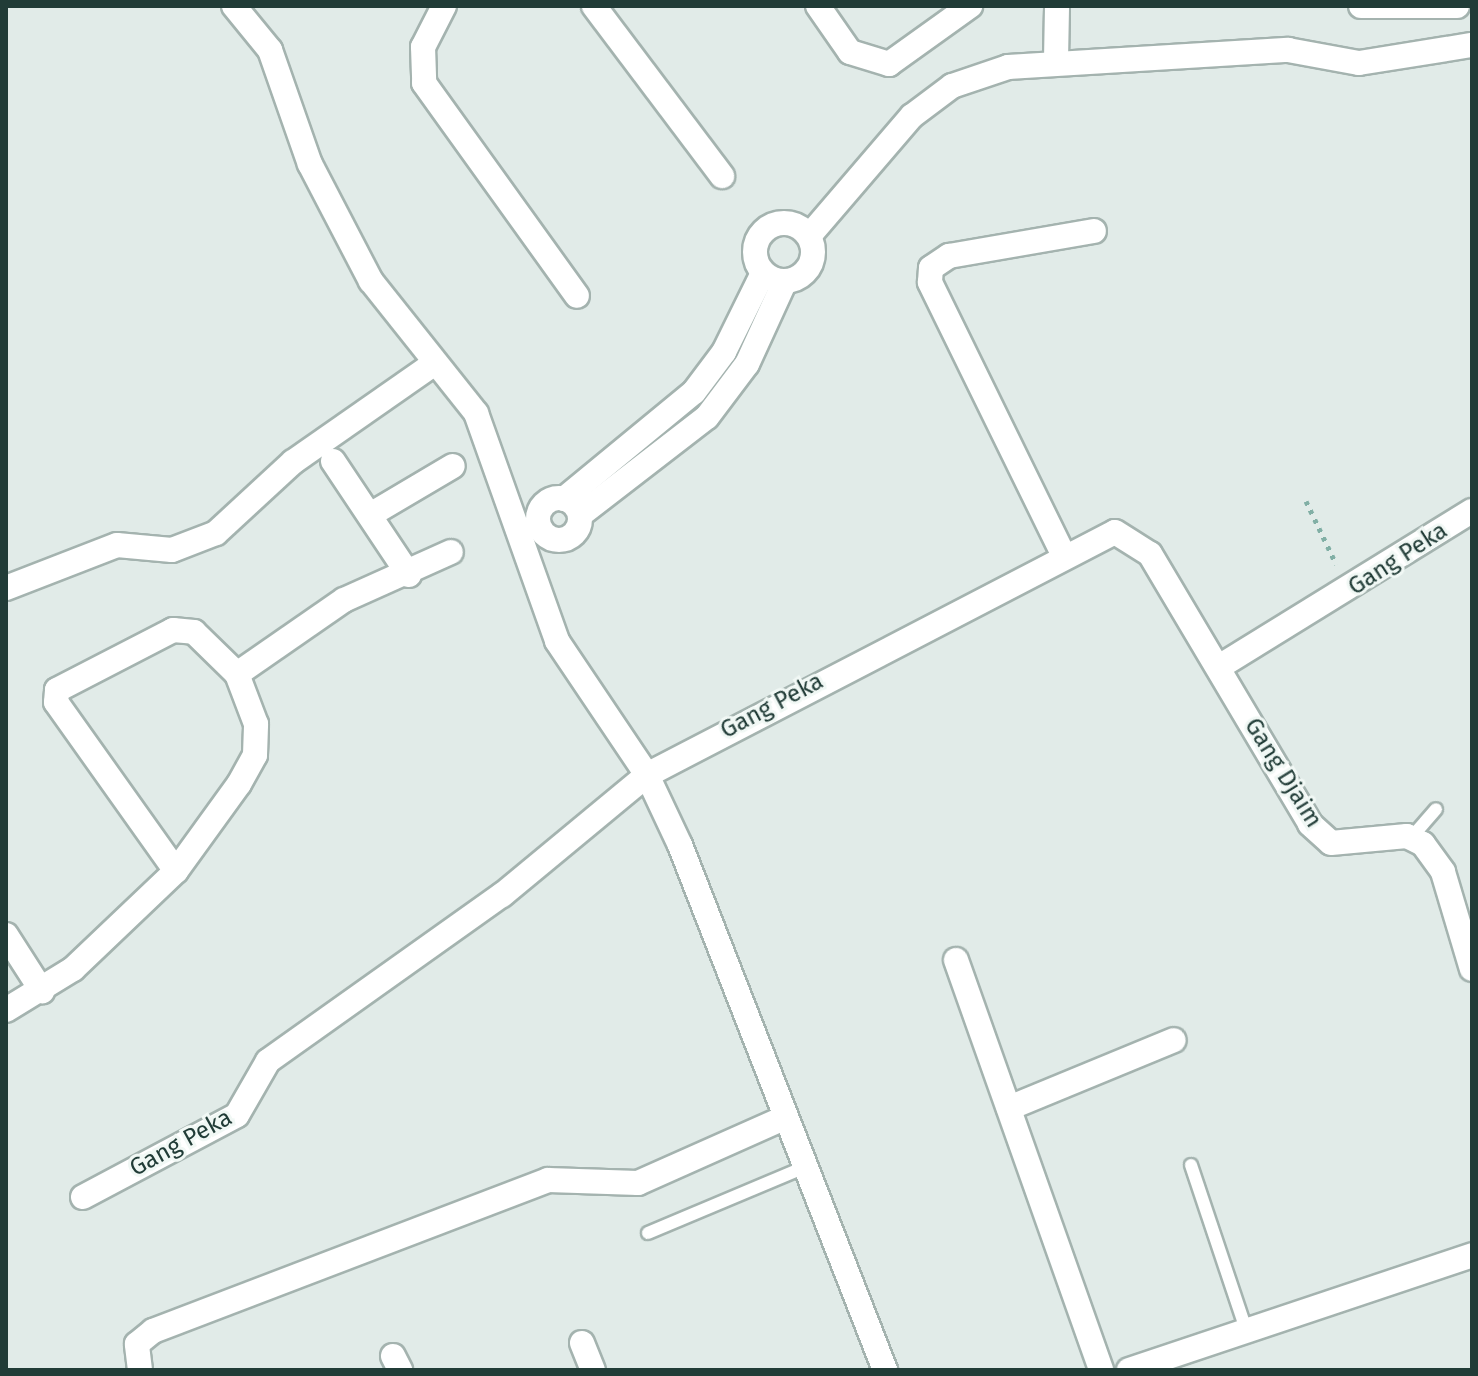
<!DOCTYPE html>
<style>
body{margin:0}
#map{position:relative;width:1478px;height:1376px;overflow:hidden;background:#e1ebe8;font-family:"Fira Sans",sans-serif}
div>[style]{position:absolute}
.path>*{height:5px;margin-top:-2.5px;transform-origin:0;background:repeating-linear-gradient(90deg,#81afa5 0 4px,transparent 0 10px)}
.roads{filter:drop-shadow(2px 0 #a4b3af) drop-shadow(-2px 0 #a4b3af) drop-shadow(0 2px #a4b3af) drop-shadow(0 -2px #a4b3af)}
.service>*{height:12px;margin:-6px;padding:0 6px;transform-origin:6px;border-radius:6px;background:#fff}
.minor>*{height:24px;margin:-12px;padding:0 12px;transform-origin:12px;border-radius:12px;background:#fff}
.minor>.ring{margin:-12px;padding:0;box-sizing:content-box;background:none;border:24px solid #fff;border-radius:50%}
.tertiary>*{height:24px;margin:-12px;padding:0 12px;transform-origin:12px;border-radius:12px;background:#fff}
span{translate:-50% -50%;white-space:nowrap;text-align:center;line-height:1.15;-webkit-text-stroke:6px #f1f8f5;paint-order:stroke}
.street-label{font-size:24px;color:#213c37}
.frame{position:absolute;inset:0;border:8px solid #213c37;pointer-events:none}
</style>
<div id="map">
<div class="path">
<div style="left:1306px;top:501px;width:70px;rotate:64.5deg"></div>
</div>
<div class="roads">
<div class="service">
<div style="left:1411px;top:838px;width:38px;rotate:-49deg"></div>
<div style="left:1191px;top:1165px;width:173px;rotate:71.5deg"></div>
<div style="left:648px;top:1233px;width:173px;rotate:-22.8deg"></div>
</div>
<div class="minor">
<div style="left:234px;top:6px;width:57px;rotate:50.7deg"></div>
<div style="left:270px;top:50px;width:121px;rotate:70.7deg"></div>
<div style="left:310px;top:164px;width:132px;rotate:62.5deg"></div>
<div style="left:371px;top:281px;width:169px;rotate:51.5deg"></div>
<div style="left:476px;top:413px;width:242px;rotate:70.4deg"></div>
<div style="left:557px;top:641px;width:161px;rotate:56.1deg"></div>
<div style="left:647px;top:775px;width:77px;rotate:64.8deg"></div>
<div style="left:680px;top:845px;width:564px;rotate:68.67deg"></div>
<div style="left:444px;top:6px;width:46px;rotate:117.1deg"></div>
<div style="left:423px;top:47px;width:36px;rotate:88deg"></div>
<div style="left:424px;top:83px;width:262px;rotate:54.3deg"></div>
<div style="left:594px;top:6px;width:213px;rotate:53deg"></div>
<div style="left:818px;top:6px;width:56px;rotate:55.2deg"></div>
<div style="left:850px;top:52px;width:41px;rotate:17.1deg"></div>
<div style="left:889px;top:64px;width:100px;rotate:-35.6deg"></div>
<div style="left:1361px;top:6px;width:96px"></div>
<div style="left:1056px;top:60px;width:54px;rotate:-88.9deg"></div>
<div class="ring" style="left:755px;top:223px;width:34px;height:34px"></div>
<div style="left:809px;top:236px;width:158px;rotate:-49.4deg"></div>
<div style="left:912px;top:116px;width:50px;rotate:-36.9deg"></div>
<div style="left:952px;top:86px;width:59px;rotate:-18.7deg"></div>
<div style="left:1008px;top:67px;width:281px;rotate:-3.5deg"></div>
<div style="left:1288px;top:50px;width:72px;rotate:10.4deg"></div>
<div style="left:1359px;top:63px;width:114px;rotate:-9.1deg"></div>
<div style="left:333px;top:461px;width:137px;rotate:56.3deg"></div>
<div class="ring" style="left:538px;top:498px;width:18px;height:18px"></div>
<div style="left:564px;top:499px;width:168px;rotate:-39.5deg"></div>
<div style="left:694px;top:392px;width:50px;rotate:-53.1deg"></div>
<div style="left:724px;top:352px;width:88px;rotate:-63.7deg"></div>
<div style="left:370px;top:515px;width:96px;rotate:-30.6deg"></div>
<div style="left:580px;top:515px;width:160px;rotate:-37.7deg"></div>
<div style="left:707px;top:417px;width:66px;rotate:-53deg"></div>
<div style="left:747px;top:364px;width:91px;rotate:-65.4deg"></div>
<div style="left:1064px;top:556px;width:305px;rotate:-116.1deg"></div>
<div style="left:930px;top:282px;width:14px;rotate:-86deg"></div>
<div style="left:931px;top:268px;width:22px;rotate:-34deg"></div>
<div style="left:949px;top:256px;width:147px;rotate:-9.8deg"></div>
<div style="left:6px;top:588px;width:119px;rotate:-21.2deg"></div>
<div style="left:117px;top:545px;width:55px;rotate:5.2deg"></div>
<div style="left:172px;top:550px;width:47px;rotate:-21.1deg"></div>
<div style="left:216px;top:533px;width:105px;rotate:-42.7deg"></div>
<div style="left:293px;top:462px;width:173px;rotate:-34.9deg"></div>
<div style="left:1219px;top:667px;width:297px;rotate:-31.7deg"></div>
<div style="left:176px;top:871px;width:207px;rotate:-125.4deg"></div>
<div style="left:56px;top:702px;width:12px;rotate:-85deg"></div>
<div style="left:57px;top:690px;width:131px;rotate:-27.3deg"></div>
<div style="left:173px;top:630px;width:21px;rotate:5deg"></div>
<div style="left:194px;top:632px;width:60px;rotate:44.3deg"></div>
<div style="left:6px;top:935px;width:67px;rotate:57.3deg"></div>
<div style="left:956px;top:960px;width:435px;rotate:70.5deg"></div>
<div style="left:6px;top:1010px;width:79px;rotate:-31.5deg"></div>
<div style="left:73px;top:969px;width:142px;rotate:-43.6deg"></div>
<div style="left:176px;top:871px;width:107px;rotate:-54.1deg"></div>
<div style="left:239px;top:784px;width:33px;rotate:-61deg"></div>
<div style="left:255px;top:755px;width:31px;rotate:-88deg"></div>
<div style="left:256px;top:724px;width:53px;rotate:-110.8deg"></div>
<div style="left:237px;top:674px;width:130px;rotate:-34.7deg"></div>
<div style="left:344px;top:600px;width:117px;rotate:-24.2deg"></div>
<div style="left:1009px;top:1108px;width:178px;rotate:-22.4deg"></div>
<div style="left:83px;top:1197px;width:174px;rotate:-28deg"></div>
<div style="left:237px;top:1115px;width:62px;rotate:-60.1deg"></div>
<div style="left:268px;top:1061px;width:287px;rotate:-35.4deg"></div>
<div style="left:502px;top:895px;width:188px;rotate:-39.6deg"></div>
<div style="left:647px;top:775px;width:527px;rotate:-27.44deg"></div>
<div style="left:1115px;top:532px;width:41px;rotate:32.2deg"></div>
<div style="left:1150px;top:554px;width:314px;rotate:59.3deg"></div>
<div style="left:1310px;top:824px;width:28px;rotate:42deg"></div>
<div style="left:1331px;top:843px;width:76px;rotate:-5.3deg"></div>
<div style="left:1407px;top:836px;width:18px;rotate:27deg"></div>
<div style="left:1423px;top:844px;width:34px;rotate:54deg"></div>
<div style="left:1443px;top:872px;width:101px;rotate:73.4deg"></div>
<div style="left:582px;top:1343px;width:29px;rotate:68deg"></div>
<div style="left:393px;top:1356px;width:16px;rotate:63deg"></div>
<div style="left:140px;top:1370px;width:26px;rotate:-97deg"></div>
<div style="left:137px;top:1344px;width:21px;rotate:-39deg"></div>
<div style="left:153px;top:1331px;width:423px;rotate:-20.9deg"></div>
<div style="left:548px;top:1180px;width:90px;rotate:1.9deg"></div>
<div style="left:638px;top:1183px;width:162px;rotate:-24deg"></div>
</div>
<div class="tertiary">
<div style="left:1129px;top:1370px;width:362px;rotate:-18.5deg"></div>
</div>
</div>
<div class="street-label">
<span style="left:1398px;top:559px;rotate:-33deg">Gang Peka</span>
<span style="left:772px;top:706px;rotate:-28deg">Gang Peka</span>
<span style="left:1283px;top:773px;rotate:58deg">Gang Djaim</span>
<span style="left:181px;top:1143px;rotate:-29deg">Gang Peka</span>
</div>
<div class="frame"></div>
</div>
